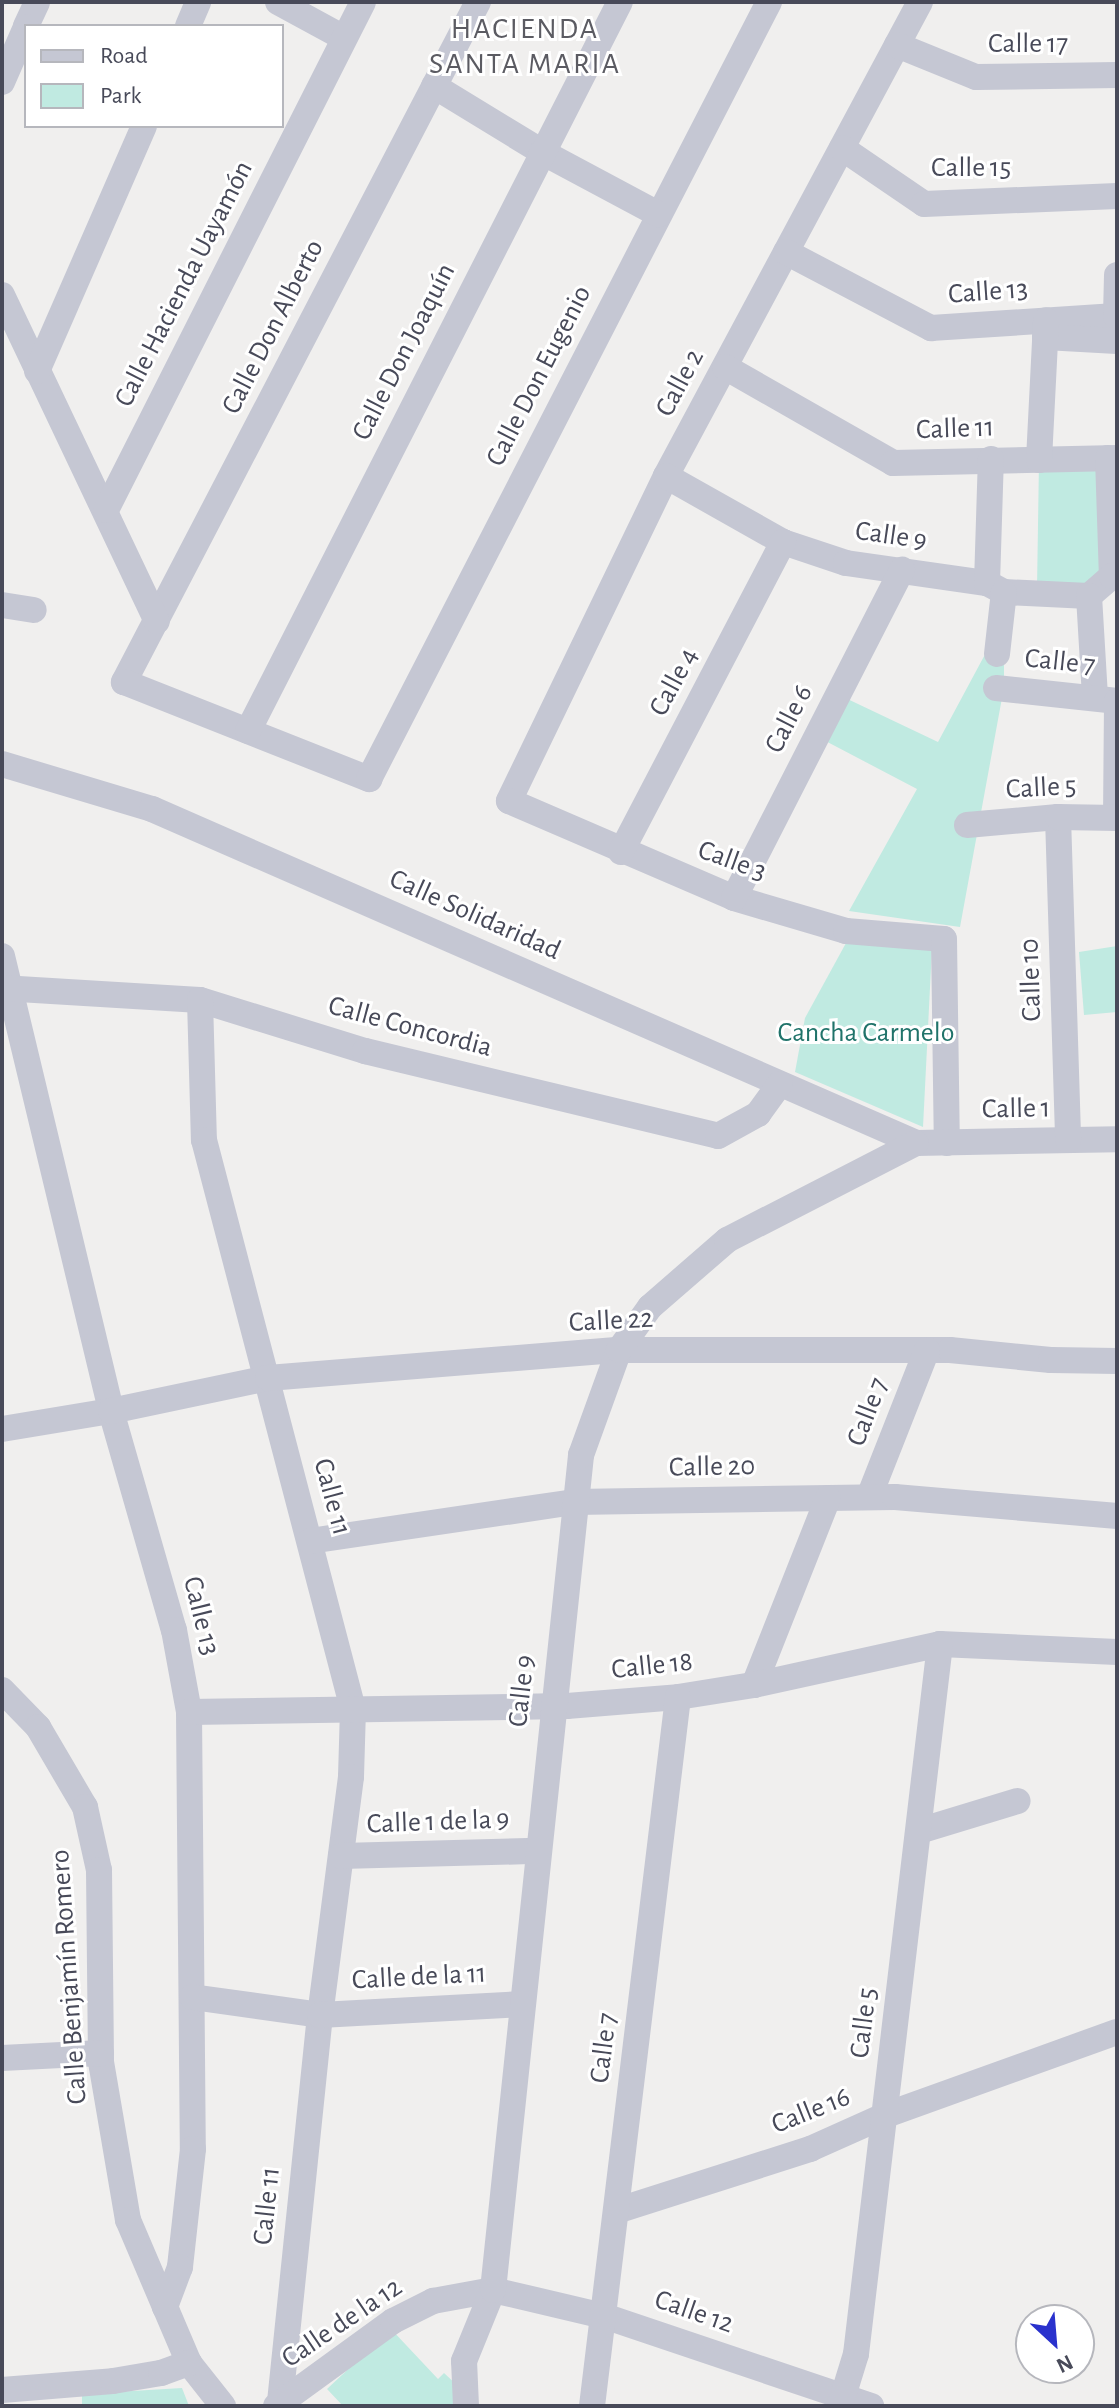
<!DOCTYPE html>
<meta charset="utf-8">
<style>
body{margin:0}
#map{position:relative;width:1119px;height:2408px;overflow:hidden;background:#f0efee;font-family:"Alegreya Sans",sans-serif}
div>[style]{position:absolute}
.green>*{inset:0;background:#c0eae1}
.minor>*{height:26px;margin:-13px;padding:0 13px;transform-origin:13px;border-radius:13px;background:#c5c7d3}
span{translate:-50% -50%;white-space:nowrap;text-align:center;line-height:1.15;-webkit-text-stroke:6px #fff;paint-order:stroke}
.street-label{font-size:28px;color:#484a59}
.park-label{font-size:28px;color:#20736a}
.neighbourhood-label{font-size:30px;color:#5b5b62;letter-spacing:2px}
.frame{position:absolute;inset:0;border:4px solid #484a59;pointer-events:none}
.legend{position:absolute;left:24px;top:24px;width:260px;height:104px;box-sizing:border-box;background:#fff;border:2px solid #b6b7bd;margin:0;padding:10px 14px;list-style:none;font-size:24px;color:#484a59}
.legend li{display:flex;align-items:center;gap:16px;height:40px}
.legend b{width:40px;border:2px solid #b6b7bd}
.north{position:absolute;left:1015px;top:2304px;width:80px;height:80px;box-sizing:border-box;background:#fff;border:2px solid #b6b7bd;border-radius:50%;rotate:154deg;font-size:22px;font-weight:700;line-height:32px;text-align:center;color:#484a59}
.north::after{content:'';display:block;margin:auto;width:28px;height:36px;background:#2a32cd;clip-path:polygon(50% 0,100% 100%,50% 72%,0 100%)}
</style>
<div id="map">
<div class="green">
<div style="clip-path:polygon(1108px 458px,1109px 586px,1037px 588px,1039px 460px)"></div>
<div style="clip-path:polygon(1004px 619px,1004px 687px,960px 927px,849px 911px,917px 789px,816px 736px,837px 694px,938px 742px)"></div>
<div style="clip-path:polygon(846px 943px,932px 948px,923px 1127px,795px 1072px,805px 1018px)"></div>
<div style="clip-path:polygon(1117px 946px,1117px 1012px,1084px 1015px,1079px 952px)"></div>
<div style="clip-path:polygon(391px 2329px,438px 2379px,444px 2373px,459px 2387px,460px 2406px,343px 2406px,327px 2389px)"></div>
<div style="clip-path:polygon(182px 2388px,189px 2406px,82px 2406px,82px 2394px)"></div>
</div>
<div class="minor">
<div style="left:278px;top:2px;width:75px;rotate:28.6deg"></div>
<div style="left:478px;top:2px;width:767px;rotate:117.5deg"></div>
<div style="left:124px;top:682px;width:264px;rotate:21.6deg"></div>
<div style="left:369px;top:779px;width:874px;rotate:-62.76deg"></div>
<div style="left:920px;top:2px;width:538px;rotate:118.19deg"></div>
<div style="left:666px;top:476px;width:361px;rotate:115.8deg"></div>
<div style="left:509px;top:801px;width:245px;rotate:23.3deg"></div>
<div style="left:734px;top:898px;width:117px;rotate:16.4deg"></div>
<div style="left:846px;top:931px;width:98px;rotate:4.7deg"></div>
<div style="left:944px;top:939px;width:204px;rotate:89.2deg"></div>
<div style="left:26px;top:26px;width:26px;rotate:-65deg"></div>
<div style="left:188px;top:26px;width:26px;rotate:-67deg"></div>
<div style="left:897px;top:45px;width:85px;rotate:22.1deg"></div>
<div style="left:976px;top:77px;width:141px;rotate:-0.8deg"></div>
<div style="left:2px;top:82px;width:60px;rotate:-66.4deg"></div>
<div style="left:434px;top:86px;width:127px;rotate:31.4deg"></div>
<div style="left:542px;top:152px;width:132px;rotate:28.1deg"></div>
<div style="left:842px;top:148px;width:99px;rotate:34.3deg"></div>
<div style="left:924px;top:204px;width:193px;rotate:-2.4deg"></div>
<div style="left:786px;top:252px;width:164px;rotate:27.7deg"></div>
<div style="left:931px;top:328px;width:185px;rotate:-3.7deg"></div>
<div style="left:1116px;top:316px;width:41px;rotate:-88.6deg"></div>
<div style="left:2px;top:295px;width:361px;rotate:64.6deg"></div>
<div style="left:1045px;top:337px;width:72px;rotate:3.2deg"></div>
<div style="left:725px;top:367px;width:193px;rotate:29.7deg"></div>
<div style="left:893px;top:463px;width:224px;rotate:-1.3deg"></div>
<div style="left:37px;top:371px;width:267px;rotate:-66.4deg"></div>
<div style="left:1108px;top:458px;width:118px;rotate:88.1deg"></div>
<div style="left:1039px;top:460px;width:140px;rotate:-87.1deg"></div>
<div style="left:666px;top:476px;width:134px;rotate:29.4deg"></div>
<div style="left:783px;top:542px;width:66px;rotate:18.4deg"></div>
<div style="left:846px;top:563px;width:142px;rotate:8.1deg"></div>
<div style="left:987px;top:583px;width:19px;rotate:28deg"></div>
<div style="left:1004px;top:592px;width:85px;rotate:2.7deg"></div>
<div style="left:1089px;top:596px;width:30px;rotate:-41deg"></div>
<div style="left:1112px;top:576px;width:5px;rotate:-11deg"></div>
<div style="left:106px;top:510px;width:569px;rotate:-63.16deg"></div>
<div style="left:987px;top:583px;width:124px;rotate:-88.2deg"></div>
<div style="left:1089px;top:596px;width:102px;rotate:86.6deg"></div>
<div style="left:2px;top:605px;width:32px;rotate:9deg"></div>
<div style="left:997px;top:654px;width:62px;rotate:-83.6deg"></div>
<div style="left:996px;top:688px;width:122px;rotate:6.1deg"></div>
<div style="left:248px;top:731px;width:818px;rotate:-62.97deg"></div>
<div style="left:2px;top:764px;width:157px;rotate:16.7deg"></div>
<div style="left:152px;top:809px;width:834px;rotate:23.61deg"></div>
<div style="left:916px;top:1143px;width:201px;rotate:-1.1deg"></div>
<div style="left:1058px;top:817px;width:323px;rotate:88.2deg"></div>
<div style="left:1116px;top:818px;width:117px;rotate:-89.5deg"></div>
<div style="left:967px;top:825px;width:91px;rotate:-5deg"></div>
<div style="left:1058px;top:817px;width:59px;rotate:1deg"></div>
<div style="left:621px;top:852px;width:350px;rotate:-62.4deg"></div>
<div style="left:734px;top:898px;width:369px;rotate:-62.9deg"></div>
<div style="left:2px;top:956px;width:468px;rotate:76.5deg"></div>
<div style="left:111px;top:1411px;width:228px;rotate:74deg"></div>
<div style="left:174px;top:1630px;width:83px;rotate:79.6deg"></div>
<div style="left:189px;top:1712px;width:437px;rotate:89.5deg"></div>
<div style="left:193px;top:2149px;width:119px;rotate:96.3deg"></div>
<div style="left:180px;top:2267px;width:43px;rotate:110.6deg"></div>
<div style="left:2px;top:988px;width:198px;rotate:3.5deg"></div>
<div style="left:200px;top:1000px;width:173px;rotate:17.2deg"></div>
<div style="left:365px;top:1051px;width:363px;rotate:13.5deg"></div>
<div style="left:718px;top:1136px;width:46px;rotate:-28.8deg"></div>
<div style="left:758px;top:1114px;width:37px;rotate:-54deg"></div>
<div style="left:200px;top:1000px;width:140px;rotate:88.4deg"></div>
<div style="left:204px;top:1140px;width:588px;rotate:75.33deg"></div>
<div style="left:353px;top:1709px;width:68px;rotate:91.7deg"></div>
<div style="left:351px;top:1777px;width:240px;rotate:97.4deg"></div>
<div style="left:320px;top:2015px;width:390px;rotate:95.9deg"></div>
<div style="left:2px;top:1429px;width:110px;rotate:-9.4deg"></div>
<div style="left:111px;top:1411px;width:160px;rotate:-11.9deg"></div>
<div style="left:268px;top:1378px;width:352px;rotate:-4.6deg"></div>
<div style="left:619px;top:1350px;width:331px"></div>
<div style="left:950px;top:1350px;width:101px;rotate:5.7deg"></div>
<div style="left:1051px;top:1360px;width:66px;rotate:0.9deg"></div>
<div style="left:869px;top:1497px;width:158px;rotate:-68.5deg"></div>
<div style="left:310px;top:1541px;width:267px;rotate:-8.4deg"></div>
<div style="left:574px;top:1502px;width:321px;rotate:-0.9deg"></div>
<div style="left:895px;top:1497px;width:223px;rotate:4.9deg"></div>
<div style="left:754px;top:1685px;width:201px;rotate:-68.4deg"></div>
<div style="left:2px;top:1690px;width:52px;rotate:45.8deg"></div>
<div style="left:38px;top:1727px;width:93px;rotate:59.6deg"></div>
<div style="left:85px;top:1807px;width:65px;rotate:77.5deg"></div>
<div style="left:99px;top:1870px;width:192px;rotate:89.4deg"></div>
<div style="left:101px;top:2062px;width:160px;rotate:80.3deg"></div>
<div style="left:128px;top:2220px;width:155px;rotate:66.9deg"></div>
<div style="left:189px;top:2363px;width:55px;rotate:51.7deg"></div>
<div style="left:189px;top:1712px;width:378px;rotate:-0.9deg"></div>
<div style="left:567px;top:1706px;width:111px;rotate:-4.6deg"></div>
<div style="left:678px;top:1697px;width:77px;rotate:-9deg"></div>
<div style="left:754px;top:1685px;width:190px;rotate:-12.4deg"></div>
<div style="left:940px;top:1644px;width:177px;rotate:2.6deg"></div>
<div style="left:919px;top:1831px;width:103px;rotate:-16.9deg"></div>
<div style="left:341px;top:1856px;width:196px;rotate:-1.5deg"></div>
<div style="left:192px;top:1997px;width:129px;rotate:8deg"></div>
<div style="left:320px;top:2015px;width:200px;rotate:-3.1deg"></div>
<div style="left:2px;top:2058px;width:99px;rotate:-2.9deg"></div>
<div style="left:616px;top:2211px;width:204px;rotate:-17.7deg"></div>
<div style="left:810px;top:2149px;width:83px;rotate:-24.1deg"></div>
<div style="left:886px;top:2115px;width:245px;rotate:-19.8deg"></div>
<div style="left:2px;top:2390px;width:111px;rotate:-4.6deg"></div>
<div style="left:113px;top:2381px;width:49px;rotate:-9.5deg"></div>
<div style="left:161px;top:2373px;width:30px;rotate:-20deg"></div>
<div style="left:276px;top:2406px;width:145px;rotate:-36deg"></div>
<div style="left:393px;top:2321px;width:45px;rotate:-26.6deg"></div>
<div style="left:433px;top:2301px;width:61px;rotate:-10.4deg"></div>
<div style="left:493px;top:2290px;width:114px;rotate:13.2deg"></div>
<div style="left:604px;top:2316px;width:282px;rotate:18.6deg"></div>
<div style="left:466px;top:2406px;width:45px;rotate:-92.5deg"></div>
<div style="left:464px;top:2361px;width:77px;rotate:-67.8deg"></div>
<div style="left:493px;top:2290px;width:840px;rotate:-83.98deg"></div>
<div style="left:581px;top:1455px;width:112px;rotate:-70.1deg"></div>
<div style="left:619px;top:1350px;width:53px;rotate:-54.2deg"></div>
<div style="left:650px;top:1307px;width:102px;rotate:-41deg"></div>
<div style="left:727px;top:1240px;width:212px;rotate:-27.2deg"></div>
<div style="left:592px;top:2406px;width:714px;rotate:-83.08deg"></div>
<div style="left:840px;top:2406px;width:54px;rotate:-72.9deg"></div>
<div style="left:856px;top:2354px;width:715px;rotate:-83.25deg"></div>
</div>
<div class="street-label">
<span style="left:1028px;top:44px">Calle 17</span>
<span style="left:971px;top:168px">Calle 15</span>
<span style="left:184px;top:284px;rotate:-63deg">Calle Hacienda Uayamón</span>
<span style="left:988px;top:292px;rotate:-4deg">Calle 13</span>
<span style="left:273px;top:327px;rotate:-63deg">Calle Don Alberto</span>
<span style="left:404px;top:352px;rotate:-63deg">Calle Don Joaquín</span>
<span style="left:539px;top:376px;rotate:-63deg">Calle Don Eugenio</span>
<span style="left:680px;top:383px;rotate:-62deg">Calle 2</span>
<span style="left:955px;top:429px;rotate:-2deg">Calle 11</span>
<span style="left:891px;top:536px;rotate:8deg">Calle 9</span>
<span style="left:1060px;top:662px;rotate:6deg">Calle 7</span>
<span style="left:674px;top:682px;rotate:-62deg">Calle 4</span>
<span style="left:789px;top:719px;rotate:-63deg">Calle 6</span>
<span style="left:1041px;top:788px;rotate:-3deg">Calle 5</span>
<span style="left:732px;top:861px;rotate:20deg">Calle 3</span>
<span style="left:475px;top:915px;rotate:24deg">Calle Solidaridad</span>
<span style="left:1031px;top:980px;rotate:-92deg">Calle 10</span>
<span style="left:410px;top:1027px;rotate:15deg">Calle Concordia</span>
<span style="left:1016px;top:1109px;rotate:-1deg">Calle 1</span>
<span style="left:611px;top:1321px;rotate:-3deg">Calle 22</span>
<span style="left:868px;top:1412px;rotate:-69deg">Calle 7</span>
<span style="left:712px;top:1467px;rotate:-1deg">Calle 20</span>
<span style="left:332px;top:1497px;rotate:75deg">Calle 11</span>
<span style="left:201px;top:1616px;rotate:76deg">Calle 13</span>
<span style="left:652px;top:1666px;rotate:-6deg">Calle 18</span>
<span style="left:522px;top:1691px;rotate:-84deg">Calle 9</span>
<span style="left:438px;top:1822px;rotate:-2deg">Calle 1 de la 9</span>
<span style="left:69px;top:1977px;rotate:-94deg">Calle Benjamín Romero</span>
<span style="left:419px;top:1977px;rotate:-3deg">Calle de la 11</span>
<span style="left:864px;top:2023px;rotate:-83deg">Calle 5</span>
<span style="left:604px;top:2048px;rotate:-83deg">Calle 7</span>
<span style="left:811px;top:2111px;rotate:-22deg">Calle 16</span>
<span style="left:267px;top:2206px;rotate:-84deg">Calle 11</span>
<span style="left:694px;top:2312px;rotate:19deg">Calle 12</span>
<span style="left:342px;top:2323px;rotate:-34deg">Calle de la 12</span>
</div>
<div class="park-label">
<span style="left:866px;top:1033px">Cancha Carmelo</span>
</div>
<div class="neighbourhood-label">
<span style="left:525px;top:46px">HACIENDA<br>SANTA MARIA</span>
</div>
<div class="frame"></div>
<ul class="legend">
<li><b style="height:10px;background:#c5c7d3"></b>Road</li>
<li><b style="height:22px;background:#c0eae1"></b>Park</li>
</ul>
<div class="north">N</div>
</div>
